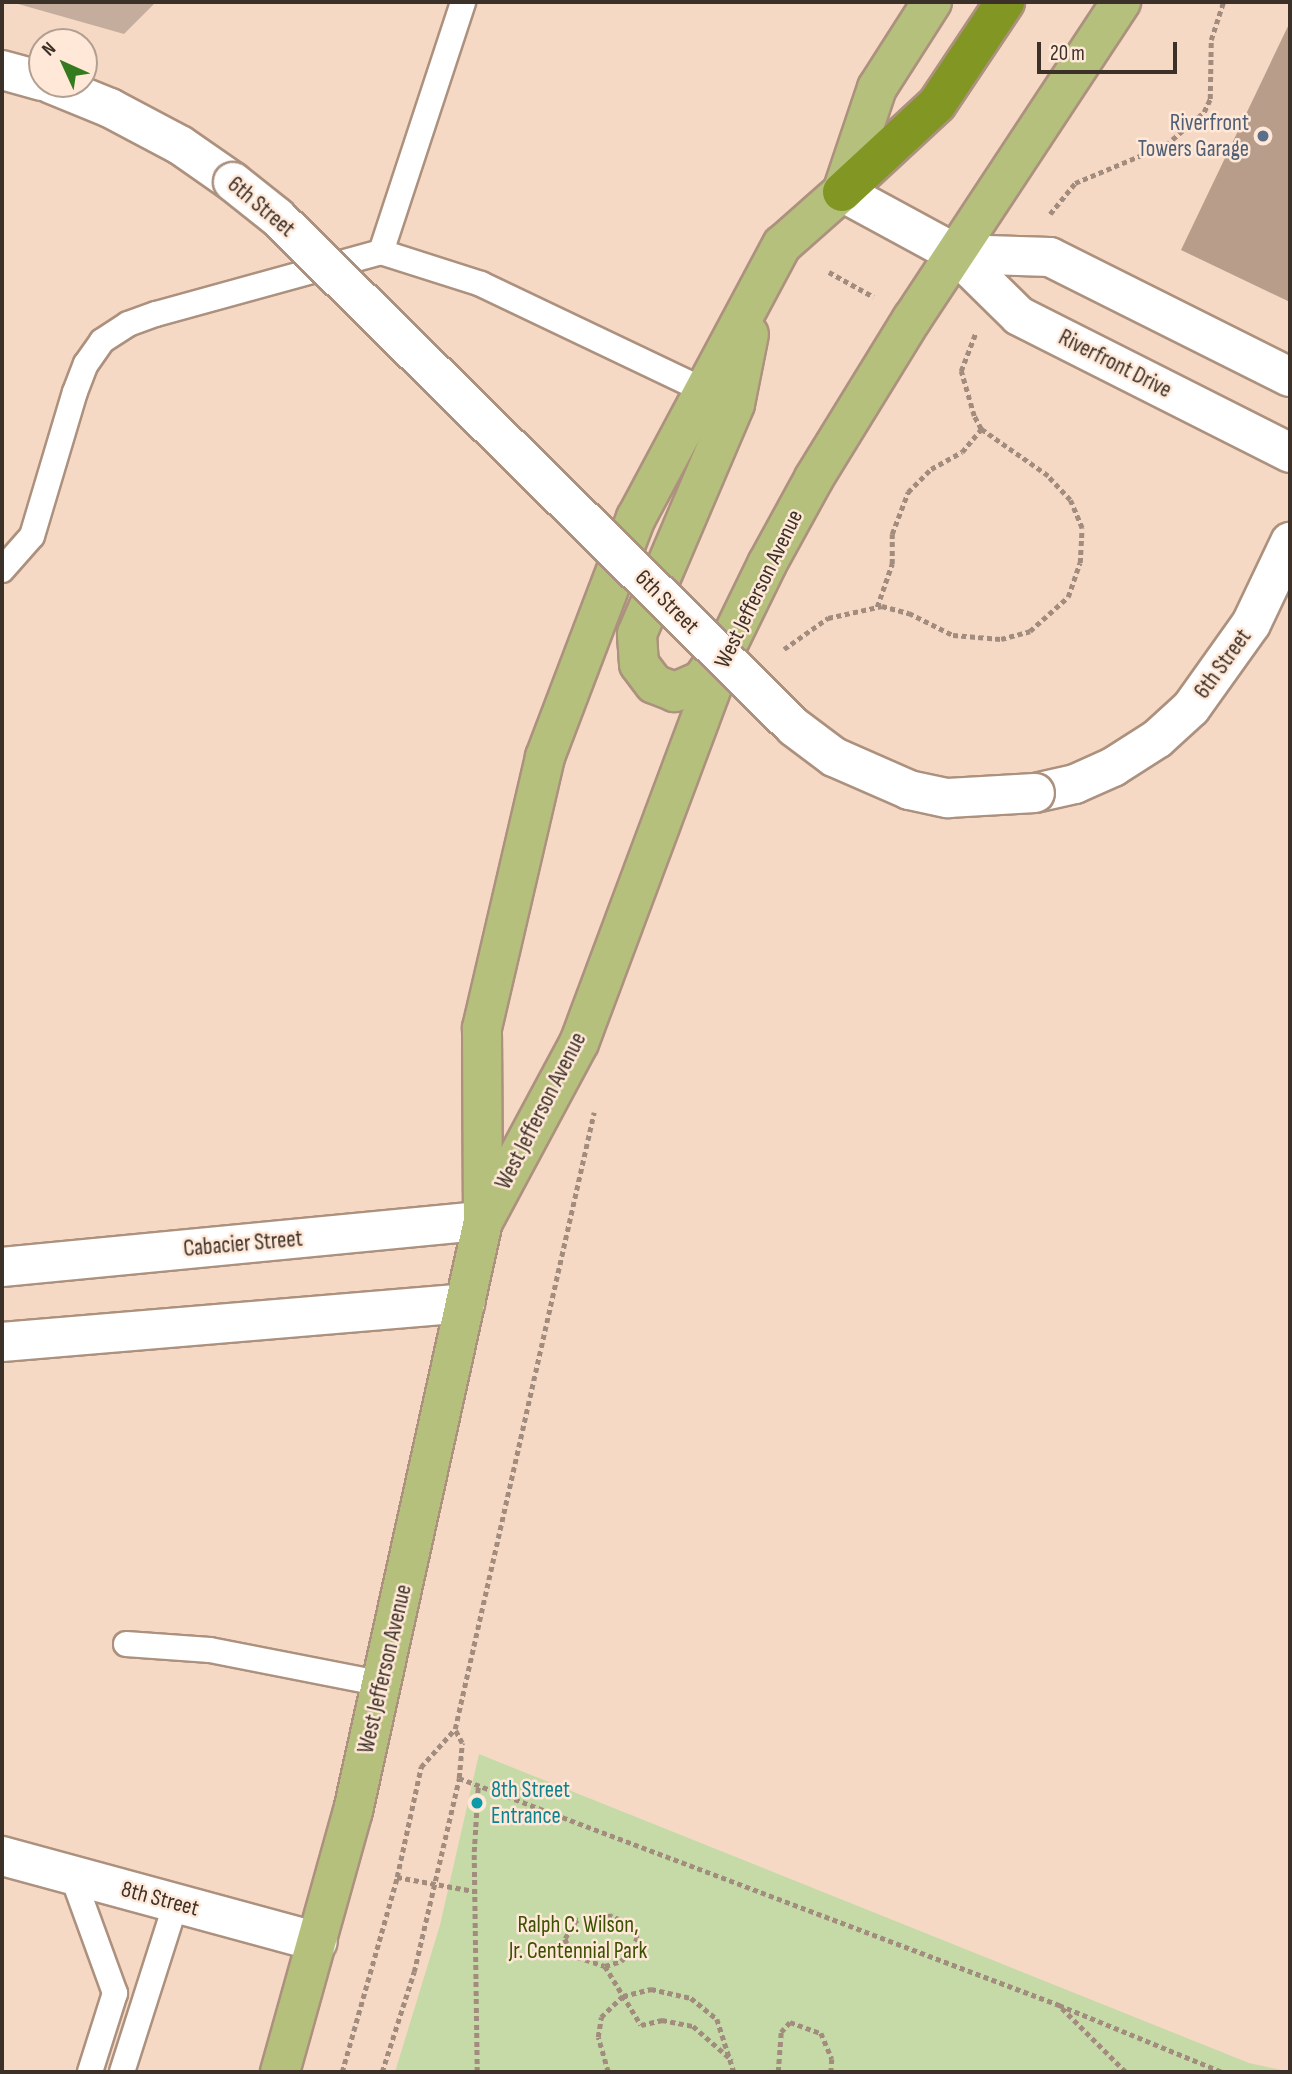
<!DOCTYPE html>
<style>
body{margin:0}
#map{position:relative;width:1292px;height:2074px;overflow:hidden;background:#f6d9c5;font-family:"Sofia Sans Condensed",sans-serif}
div>[style]{position:absolute}
.green>*{inset:0;background:#c5daa7}
.shadow>*{inset:0;background:#0003}
.building>*{inset:0;background:#b89d8a}
.path>*{height:4.5px;margin-top:-2.25px;transform-origin:0;background:repeating-linear-gradient(90deg,#a18c7e 0 5px,transparent 0 8.5px)}
.roads{filter:drop-shadow(2px 0 #ac917e) drop-shadow(-2px 0 #ac917e) drop-shadow(0 2px #ac917e) drop-shadow(0 -2px #ac917e)}
.service>*{height:24px;margin:-12px;padding:0 12px;transform-origin:12px;border-radius:12px;background:#fff}
.minor>*{height:38px;margin:-19px;padding:0 19px;transform-origin:19px;border-radius:19px;background:#fff}
.primary>*{height:38px;margin:-19px;padding:0 19px;transform-origin:19px;border-radius:19px;background:#b4c07c}
.motorway>*{height:38px;margin:-19px;padding:0 19px;transform-origin:19px;border-radius:19px;background:#829624}
.bridges{filter:drop-shadow(2px 0 #ac917e) drop-shadow(-2px 0 #ac917e) drop-shadow(0 2px #ac917e) drop-shadow(0 -2px #ac917e)}
.minor-bridge>*{height:38px;margin:-19px;padding:0 19px;transform-origin:19px;border-radius:19px;background:#fff}
.dots>*{width:19px;height:19px;translate:-50% -50%;box-sizing:border-box;border:4px solid #ffe8d7;border-radius:50%}
span{translate:-50% -50%;white-space:nowrap;text-align:center;line-height:1.15;-webkit-text-stroke:5px #ffe8d7;paint-order:stroke}
.service-label{font-size:23px;color:#4e5e75}
.right{translate:-100% -50%;text-align:right}
.street-label{font-size:23px;color:#3c3129}
.culture-label{font-size:23px;color:#0d838f}
.left{translate:0 -50%;text-align:left}
.park-label{font-size:23px;color:#3a5102}
.frame{position:absolute;inset:0;border:4px solid #3c3129;pointer-events:none}
.north{position:absolute;left:28px;top:28px;width:70px;height:70px;box-sizing:border-box;background:#ffe8d7;border:2px solid #b19f91;border-radius:50%;rotate:315deg;font-size:19px;font-weight:700;line-height:28px;text-align:center;color:#3c3129}
.north::after{content:'';display:block;margin:auto;width:24px;height:32px;background:#347a1e;clip-path:polygon(50% 0,100% 100%,50% 72%,0 100%)}
.scale{position:absolute;left:1037px;top:42px;width:140px;height:32px;box-sizing:border-box;border:4px solid #3c3129;border-top:0;padding-left:9px;font-size:21px;line-height:24px;white-space:nowrap;color:#3c3129;-webkit-text-stroke:5px #ffe8d7;paint-order:stroke}
</style>
<div id="map">
<div class="green">
<div style="clip-path:polygon(479px 1754px,1249px 2063px,1290px 2072px,395px 2072px,440px 1925px)"></div>
</div>
<div class="shadow">
<div style="clip-path:polygon(11px 2px,156px 2px,124px 34px)"></div>
<div style="clip-path:polygon(1290px 27px,1290px 300px,1183px 249px)"></div>
</div>
<div class="building">
<div style="clip-path:polygon(1290px 22px,1290px 302px,1181px 250px)"></div>
</div>
<div class="path">
<div style="left:1050px;top:214px;width:40px;rotate:-51deg"></div>
<div style="left:1075px;top:183px;width:99px;rotate:-22.7deg"></div>
<div style="left:1166px;top:145px;width:50px;rotate:-41deg"></div>
<div style="left:1204px;top:112px;width:14px;rotate:-65deg"></div>
<div style="left:1210px;top:99px;width:59px;rotate:-89deg"></div>
<div style="left:1211px;top:40px;width:40px;rotate:-72deg"></div>
<div style="left:829px;top:272px;width:51px;rotate:29.1deg"></div>
<div style="left:877px;top:607px;width:46px;rotate:-70.8deg"></div>
<div style="left:892px;top:564px;width:30px;rotate:-90deg"></div>
<div style="left:892px;top:534px;width:45px;rotate:-69.1deg"></div>
<div style="left:908px;top:492px;width:33px;rotate:-45deg"></div>
<div style="left:931px;top:469px;width:35px;rotate:-29deg"></div>
<div style="left:962px;top:452px;width:30px;rotate:-50deg"></div>
<div style="left:784px;top:649px;width:54px;rotate:-35.2deg"></div>
<div style="left:828px;top:618px;width:55px;rotate:-12.5deg"></div>
<div style="left:882px;top:606px;width:28px;rotate:15deg"></div>
<div style="left:909px;top:613px;width:49px;rotate:26.6deg"></div>
<div style="left:953px;top:635px;width:48px;rotate:4.8deg"></div>
<div style="left:1001px;top:639px;width:30px;rotate:-15deg"></div>
<div style="left:1030px;top:631px;width:51px;rotate:-41.8deg"></div>
<div style="left:1068px;top:597px;width:36px;rotate:-71deg"></div>
<div style="left:1080px;top:563px;width:35px;rotate:-87deg"></div>
<div style="left:1082px;top:528px;width:30px;rotate:-113deg"></div>
<div style="left:1070px;top:500px;width:33px;rotate:-133deg"></div>
<div style="left:1048px;top:476px;width:82px;rotate:-145deg"></div>
<div style="left:981px;top:429px;width:15px;rotate:-118deg"></div>
<div style="left:974px;top:416px;width:47px;rotate:-106.1deg"></div>
<div style="left:961px;top:371px;width:40px;rotate:-69deg"></div>
<div style="left:459px;top:1778px;width:642px;rotate:20.72deg"></div>
<div style="left:1059px;top:2005px;width:176px;rotate:22.3deg"></div>
<div style="left:397px;top:1877px;width:78px;rotate:10.3deg"></div>
<div style="left:605px;top:1966px;width:17px;rotate:-17deg"></div>
<div style="left:621px;top:1961px;width:16px;rotate:-47deg"></div>
<div style="left:632px;top:1949px;width:12px;rotate:-66deg"></div>
<div style="left:637px;top:1938px;width:9px;rotate:-108deg"></div>
<div style="left:634px;top:1929px;width:26px;rotate:-149deg"></div>
<div style="left:612px;top:1916px;width:35px;rotate:173deg"></div>
<div style="left:577px;top:1920px;width:22px;rotate:122deg"></div>
<div style="left:565px;top:1939px;width:10px;rotate:66deg"></div>
<div style="left:569px;top:1948px;width:12px;rotate:48deg"></div>
<div style="left:577px;top:1957px;width:29px;rotate:18deg"></div>
<div style="left:605px;top:1966px;width:69px;rotate:58.6deg"></div>
<div style="left:641px;top:2025px;width:22px;rotate:-13deg"></div>
<div style="left:662px;top:2020px;width:32px;rotate:11deg"></div>
<div style="left:693px;top:2026px;width:52px;rotate:41.1deg"></div>
<div style="left:1062px;top:2008px;width:91px;rotate:45deg"></div>
<div style="left:342px;top:2072px;width:203px;rotate:-74.2deg"></div>
<div style="left:397px;top:1877px;width:113px;rotate:-77.7deg"></div>
<div style="left:421px;top:1767px;width:51px;rotate:-48.2deg"></div>
<div style="left:455px;top:1729px;width:632px;rotate:-77.3deg"></div>
<div style="left:382px;top:2072px;width:105px;rotate:-72.3deg"></div>
<div style="left:414px;top:1972px;width:199px;rotate:-76.9deg"></div>
<div style="left:459px;top:1778px;width:35px;rotate:-85deg"></div>
<div style="left:462px;top:1743px;width:15px;rotate:-118deg"></div>
<div style="left:477px;top:2072px;width:220px;rotate:-90.8deg"></div>
<div style="left:474px;top:1852px;width:65px;rotate:-86.5deg"></div>
<div style="left:608px;top:2072px;width:36px;rotate:-106deg"></div>
<div style="left:598px;top:2037px;width:20px;rotate:-81deg"></div>
<div style="left:601px;top:2017px;width:30px;rotate:-44deg"></div>
<div style="left:623px;top:1996px;width:29px;rotate:-14deg"></div>
<div style="left:651px;top:1989px;width:41px;rotate:12.7deg"></div>
<div style="left:691px;top:1998px;width:33px;rotate:39deg"></div>
<div style="left:717px;top:2019px;width:56px;rotate:72.2deg"></div>
<div style="left:778px;top:2072px;width:40px;rotate:-85.7deg"></div>
<div style="left:781px;top:2032px;width:13px;rotate:-48deg"></div>
<div style="left:790px;top:2022px;width:33px;rotate:20deg"></div>
<div style="left:821px;top:2033px;width:28px;rotate:67deg"></div>
<div style="left:832px;top:2059px;width:13px;rotate:94deg"></div>
</div>
<div class="roads">
<div class="service">
<div style="left:381px;top:252px;width:263px;rotate:-71.8deg"></div>
<div style="left:2px;top:570px;width:45px;rotate:-48.6deg"></div>
<div style="left:32px;top:536px;width:150px;rotate:-73.4deg"></div>
<div style="left:75px;top:392px;width:30px;rotate:-69deg"></div>
<div style="left:86px;top:364px;width:28px;rotate:-55deg"></div>
<div style="left:102px;top:341px;width:31px;rotate:-33deg"></div>
<div style="left:128px;top:324px;width:30px;rotate:-20deg"></div>
<div style="left:156px;top:314px;width:233px;rotate:-15.4deg"></div>
<div style="left:381px;top:252px;width:105px;rotate:17.7deg"></div>
<div style="left:481px;top:284px;width:248px;rotate:25.5deg"></div>
<div style="left:126px;top:1644px;width:84px;rotate:4.1deg"></div>
<div style="left:210px;top:1650px;width:176px;rotate:11.1deg"></div>
<div style="left:72px;top:1875px;width:126px;rotate:70deg"></div>
<div style="left:115px;top:1993px;width:83px;rotate:107.6deg"></div>
<div style="left:122px;top:2072px;width:177px;rotate:-72.3deg"></div>
</div>
<div class="minor">
<div style="left:2px;top:70px;width:41px;rotate:15.4deg"></div>
<div style="left:51px;top:84px;width:64px;rotate:22.1deg"></div>
<div style="left:110px;top:108px;width:79px;rotate:27.9deg"></div>
<div style="left:180px;top:145px;width:65px;rotate:34.9deg"></div>
<div style="left:842px;top:192px;width:130px;rotate:28.5deg"></div>
<div style="left:956px;top:254px;width:88px;rotate:44.5deg"></div>
<div style="left:1019px;top:316px;width:304px;rotate:26.8deg"></div>
<div style="left:956px;top:254px;width:94px;rotate:1.8deg"></div>
<div style="left:1050px;top:257px;width:268px;rotate:26.6deg"></div>
<div style="left:1035px;top:793px;width:41px;rotate:-12.7deg"></div>
<div style="left:1075px;top:784px;width:42px;rotate:-24.1deg"></div>
<div style="left:1113px;top:767px;width:52px;rotate:-32.5deg"></div>
<div style="left:1157px;top:739px;width:46px;rotate:-42.4deg"></div>
<div style="left:1191px;top:708px;width:103px;rotate:-54.5deg"></div>
<div style="left:1251px;top:624px;width:91px;rotate:-64.6deg"></div>
<div style="left:2px;top:1267px;width:483px;rotate:-5.5deg"></div>
<div style="left:2px;top:1342px;width:465px;rotate:-4.8deg"></div>
<div style="left:2px;top:1856px;width:327px;rotate:15.2deg"></div>
</div>
<div class="primary">
<div style="left:720px;top:654px;width:32px;rotate:125deg"></div>
<div style="left:702px;top:680px;width:30px;rotate:156deg"></div>
<div style="left:675px;top:692px;width:22px;rotate:-159deg"></div>
<div style="left:654px;top:684px;width:25px;rotate:-127deg"></div>
<div style="left:639px;top:664px;width:30px;rotate:-94deg"></div>
<div style="left:637px;top:634px;width:250px;rotate:-66.9deg"></div>
<div style="left:735px;top:404px;width:71px;rotate:-78.7deg"></div>
<div style="left:484px;top:1220px;width:201px;rotate:-61.8deg"></div>
<div style="left:579px;top:1043px;width:430px;rotate:-69.5deg"></div>
<div style="left:730px;top:640px;width:85px;rotate:-64deg"></div>
<div style="left:767px;top:564px;width:98px;rotate:-61.3deg"></div>
<div style="left:814px;top:478px;width:187px;rotate:-58.4deg"></div>
<div style="left:912px;top:319px;width:380px;rotate:-56.6deg"></div>
<div style="left:280px;top:2072px;width:271px;rotate:-74.4deg"></div>
<div style="left:353px;top:1811px;width:604px;rotate:-77.57deg"></div>
<div style="left:483px;top:1221px;width:193px;rotate:-90.3deg"></div>
<div style="left:482px;top:1028px;width:278px;rotate:-76.9deg"></div>
<div style="left:545px;top:757px;width:256px;rotate:-69.2deg"></div>
<div style="left:636px;top:518px;width:310px;rotate:-61.9deg"></div>
<div style="left:782px;top:245px;width:80px;rotate:-41.5deg"></div>
<div style="left:842px;top:192px;width:110px;rotate:-71.4deg"></div>
<div style="left:877px;top:88px;width:102px;rotate:-57.4deg"></div>
</div>
<div class="motorway">
<div style="left:842px;top:192px;width:129px;rotate:-42.8deg"></div>
<div style="left:937px;top:104px;width:123px;rotate:-56.3deg"></div>
</div>
</div>
<div class="bridges">
<div class="minor-bridge">
<div style="left:233px;top:182px;width:56px;rotate:38.5deg"></div>
<div style="left:277px;top:217px;width:726px;rotate:44.61deg"></div>
<div style="left:794px;top:727px;width:50px;rotate:36.9deg"></div>
<div style="left:834px;top:757px;width:82px;rotate:23.7deg"></div>
<div style="left:909px;top:790px;width:40px;rotate:12deg"></div>
<div style="left:948px;top:798px;width:87px;rotate:-3.3deg"></div>
</div>
</div>
<div class="dots">
<div style="left:1263px;top:136px;background:#5c6f8a"></div>
<div style="left:477px;top:1803px;background:#0f9aa8"></div>
</div>
<div class="service-label">
<span class="right" style="left:1249px;top:136px">Riverfront<br>Towers Garage</span>
</div>
<div class="street-label">
<span style="left:261px;top:207px;rotate:40deg">6th Street</span>
<span style="left:1115px;top:364px;rotate:27deg">Riverfront Drive</span>
<span style="left:759px;top:589px;rotate:-64deg">West Jefferson Avenue</span>
<span style="left:667px;top:602px;rotate:45deg">6th Street</span>
<span style="left:1223px;top:664px;rotate:-54deg">6th Street</span>
<span style="left:541px;top:1111px;rotate:-63deg">West Jefferson Avenue</span>
<span style="left:243px;top:1244px;rotate:-5deg">Cabacier Street</span>
<span style="left:385px;top:1669px;rotate:-77deg">West Jefferson Avenue</span>
<span style="left:160px;top:1899px;rotate:15deg">8th Street</span>
</div>
<div class="culture-label">
<span class="left" style="left:491px;top:1803px">8th Street<br>Entrance</span>
</div>
<div class="park-label">
<span style="left:578px;top:1938px">Ralph C. Wilson,<br>Jr. Centennial Park</span>
</div>
<div class="frame"></div>
<div class="north">N</div>
<div class="scale">20 m</div>
</div>
